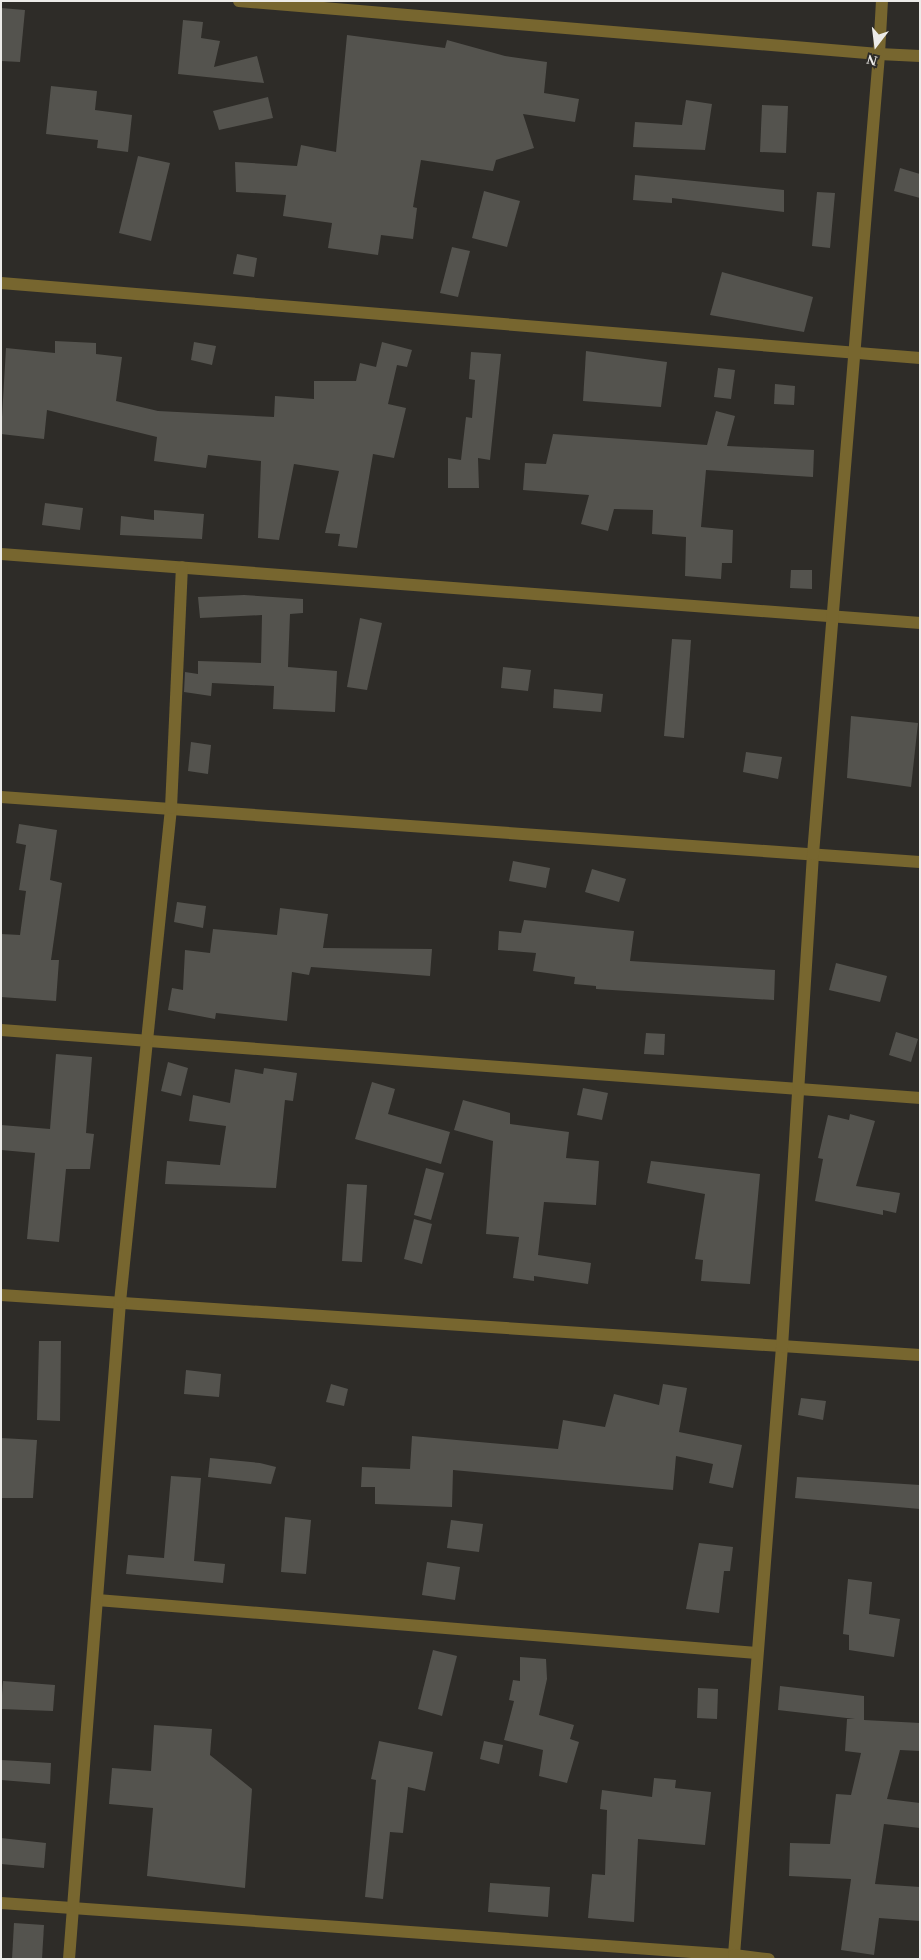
<!DOCTYPE html>
<style>
body{margin:0}
#map{position:relative;width:921px;height:1960px;overflow:hidden;background:#2e2c28;font-family:Georgia,serif}
div>[style]{position:absolute}
.building>*{inset:0;background:#54534e}
.minor>*{height:12px;margin:-6px;padding:0 6px;transform-origin:6px;border-radius:6px;background:#77662f}
span{translate:-50% -50%;white-space:nowrap;text-align:center;line-height:1.15;-webkit-text-stroke:4px #2e2c28;paint-order:stroke}
.frame{position:absolute;inset:0;border:2px solid #ecebe8;pointer-events:none}
.north{position:absolute;left:851px;top:20px;width:50px;height:50px;-webkit-text-stroke:4px #2e2c28;paint-order:stroke;rotate:195deg;font-size:14px;font-weight:700;line-height:20px;text-align:center;color:#ecebe8}
.north::after{content:'';display:block;margin:auto;width:18px;height:22px;background:#ecebe8;clip-path:polygon(50% 0,100% 100%,50% 72%,0 100%)}
</style>
<div id="map">
<div class="building">
<div style="clip-path:polygon(1px 8px,25px 10px,20px 62px,1px 61px)"></div>
<div style="clip-path:polygon(183px 20px,203px 22px,201px 38px,220px 41px,214px 67px,257px 56px,264px 83px,178px 74px)"></div>
<div style="clip-path:polygon(347px 35px,445px 48px,447px 40px,505px 56px,547px 62px,544px 93px,579px 99px,575px 122px,523px 114px,534px 148px,496px 160px,493px 171px,421px 160px,413px 207px,417px 208px,413px 239px,381px 235px,378px 255px,328px 248px,332px 223px,283px 216px,286px 195px,236px 192px,235px 162px,297px 166px,301px 145px,336px 152px)"></div>
<div style="clip-path:polygon(51px 86px,97px 91px,95px 110px,132px 115px,128px 152px,97px 148px,98px 140px,46px 134px)"></div>
<div style="clip-path:polygon(268px 97px,273px 118px,219px 130px,213px 111px)"></div>
<div style="clip-path:polygon(686px 100px,712px 104px,705px 150px,633px 147px,635px 122px,682px 125px)"></div>
<div style="clip-path:polygon(762px 105px,788px 106px,786px 153px,760px 152px)"></div>
<div style="clip-path:polygon(138px 156px,170px 163px,151px 241px,119px 233px)"></div>
<div style="clip-path:polygon(900px 168px,920px 174px,920px 198px,894px 191px)"></div>
<div style="clip-path:polygon(635px 175px,784px 190px,784px 212px,672px 198px,672px 203px,633px 200px)"></div>
<div style="clip-path:polygon(484px 191px,520px 201px,507px 247px,472px 238px)"></div>
<div style="clip-path:polygon(817px 192px,835px 193px,830px 248px,812px 246px)"></div>
<div style="clip-path:polygon(452px 247px,470px 251px,458px 297px,440px 293px)"></div>
<div style="clip-path:polygon(237px 254px,257px 258px,254px 277px,233px 274px)"></div>
<div style="clip-path:polygon(722px 272px,813px 297px,804px 332px,710px 315px)"></div>
<div style="clip-path:polygon(55px 341px,96px 343px,96px 354px,122px 357px,116px 401px,158px 411px,274px 417px,275px 396px,314px 399px,314px 381px,356px 381px,360px 363px,376px 367px,382px 342px,412px 350px,407px 367px,397px 365px,388px 404px,406px 408px,394px 458px,373px 454px,357px 548px,338px 546px,340px 534px,325px 533px,339px 471px,294px 464px,279px 540px,258px 538px,261px 461px,208px 455px,206px 468px,154px 461px,157px 437px,47px 410px,44px 439px,1px 434px,6px 348px,55px 353px)"></div>
<div style="clip-path:polygon(194px 342px,216px 346px,212px 365px,191px 360px)"></div>
<div style="clip-path:polygon(586px 351px,667px 362px,661px 407px,583px 401px)"></div>
<div style="clip-path:polygon(471px 352px,501px 354px,490px 460px,478px 458px,479px 488px,448px 488px,448px 458px,461px 460px,466px 417px,472px 418px,475px 380px,469px 379px)"></div>
<div style="clip-path:polygon(718px 368px,735px 370px,731px 399px,714px 397px)"></div>
<div style="clip-path:polygon(775px 384px,795px 386px,794px 405px,774px 404px)"></div>
<div style="clip-path:polygon(716px 411px,735px 416px,727px 446px,814px 450px,813px 477px,706px 470px,701px 527px,733px 530px,732px 563px,722px 563px,721px 579px,685px 576px,686px 537px,652px 534px,653px 510px,614px 509px,608px 531px,581px 524px,589px 495px,523px 490px,525px 463px,546px 464px,553px 434px,707px 445px)"></div>
<div style="clip-path:polygon(45px 503px,83px 508px,80px 530px,42px 525px)"></div>
<div style="clip-path:polygon(154px 510px,204px 514px,202px 539px,120px 535px,121px 516px,154px 520px)"></div>
<div style="clip-path:polygon(791px 570px,812px 570px,812px 589px,790px 588px)"></div>
<div style="clip-path:polygon(244px 595px,303px 599px,303px 613px,290px 614px,288px 667px,337px 671px,335px 712px,273px 709px,274px 686px,212px 683px,211px 696px,184px 692px,185px 672px,198px 674px,198px 661px,261px 663px,262px 615px,200px 618px,198px 597px)"></div>
<div style="clip-path:polygon(360px 618px,382px 623px,367px 690px,347px 687px)"></div>
<div style="clip-path:polygon(672px 639px,691px 640px,684px 738px,664px 736px)"></div>
<div style="clip-path:polygon(503px 667px,531px 670px,528px 691px,501px 688px)"></div>
<div style="clip-path:polygon(554px 689px,603px 694px,601px 712px,553px 708px)"></div>
<div style="clip-path:polygon(851px 716px,918px 723px,911px 787px,847px 778px)"></div>
<div style="clip-path:polygon(191px 742px,211px 745px,208px 774px,188px 771px)"></div>
<div style="clip-path:polygon(746px 752px,782px 757px,778px 779px,743px 772px)"></div>
<div style="clip-path:polygon(19px 824px,57px 830px,50px 880px,62px 883px,51px 960px,59px 960px,56px 1001px,1px 997px,1px 934px,20px 935px,26px 891px,19px 890px,26px 845px,16px 843px)"></div>
<div style="clip-path:polygon(513px 861px,550px 868px,546px 888px,509px 881px)"></div>
<div style="clip-path:polygon(592px 869px,626px 879px,619px 902px,585px 892px)"></div>
<div style="clip-path:polygon(177px 902px,206px 906px,203px 928px,174px 922px)"></div>
<div style="clip-path:polygon(280px 908px,328px 914px,323px 948px,432px 949px,430px 976px,311px 967px,309px 975px,292px 972px,287px 1021px,216px 1013px,215px 1019px,168px 1010px,172px 988px,183px 990px,185px 950px,210px 953px,213px 929px,277px 935px)"></div>
<div style="clip-path:polygon(524px 920px,634px 931px,630px 961px,775px 970px,774px 1000px,596px 989px,596px 986px,574px 984px,575px 977px,533px 971px,536px 953px,498px 950px,499px 931px,521px 933px)"></div>
<div style="clip-path:polygon(836px 963px,887px 976px,880px 1002px,829px 990px)"></div>
<div style="clip-path:polygon(896px 1032px,918px 1039px,911px 1062px,889px 1055px)"></div>
<div style="clip-path:polygon(646px 1033px,665px 1034px,664px 1055px,644px 1054px)"></div>
<div style="clip-path:polygon(56px 1054px,92px 1057px,86px 1133px,94px 1134px,90px 1169px,66px 1169px,59px 1242px,27px 1239px,35px 1153px,1px 1150px,1px 1125px,50px 1129px)"></div>
<div style="clip-path:polygon(168px 1062px,188px 1068px,181px 1096px,161px 1091px)"></div>
<div style="clip-path:polygon(264px 1068px,297px 1073px,293px 1101px,285px 1100px,276px 1188px,165px 1184px,167px 1161px,220px 1165px,226px 1126px,189px 1121px,193px 1095px,230px 1103px,235px 1069px,263px 1074px)"></div>
<div style="clip-path:polygon(372px 1082px,395px 1089px,388px 1114px,450px 1132px,441px 1164px,355px 1139px)"></div>
<div style="clip-path:polygon(583px 1088px,608px 1093px,602px 1120px,577px 1115px)"></div>
<div style="clip-path:polygon(463px 1100px,510px 1113px,510px 1124px,569px 1132px,566px 1158px,599px 1161px,596px 1205px,544px 1202px,538px 1255px,591px 1263px,588px 1284px,534px 1276px,534px 1281px,513px 1278px,519px 1237px,486px 1234px,493px 1141px,454px 1130px)"></div>
<div style="clip-path:polygon(850px 1114px,875px 1121px,856px 1186px,900px 1193px,896px 1213px,883px 1210px,883px 1215px,815px 1201px,823px 1159px,818px 1158px,828px 1115px,849px 1120px)"></div>
<div style="clip-path:polygon(651px 1161px,760px 1174px,750px 1284px,701px 1281px,703px 1260px,695px 1259px,705px 1194px,647px 1183px)"></div>
<div style="clip-path:polygon(426px 1168px,444px 1173px,431px 1220px,414px 1215px)"></div>
<div style="clip-path:polygon(347px 1184px,367px 1185px,362px 1262px,342px 1261px)"></div>
<div style="clip-path:polygon(414px 1219px,432px 1224px,422px 1264px,404px 1259px)"></div>
<div style="clip-path:polygon(39px 1341px,61px 1341px,60px 1421px,37px 1420px)"></div>
<div style="clip-path:polygon(186px 1370px,221px 1374px,219px 1397px,184px 1394px)"></div>
<div style="clip-path:polygon(331px 1384px,348px 1389px,344px 1406px,326px 1402px)"></div>
<div style="clip-path:polygon(663px 1384px,687px 1388px,679px 1432px,742px 1445px,733px 1488px,709px 1483px,713px 1464px,676px 1456px,673px 1490px,453px 1470px,452px 1507px,375px 1504px,375px 1487px,361px 1487px,362px 1467px,410px 1469px,412px 1436px,558px 1449px,563px 1420px,605px 1427px,614px 1394px,659px 1405px)"></div>
<div style="clip-path:polygon(801px 1398px,826px 1401px,823px 1420px,798px 1415px)"></div>
<div style="clip-path:polygon(1px 1438px,37px 1440px,33px 1498px,1px 1498px)"></div>
<div style="clip-path:polygon(210px 1458px,260px 1463px,276px 1467px,271px 1484px,208px 1477px)"></div>
<div style="clip-path:polygon(171px 1476px,201px 1478px,194px 1561px,225px 1564px,223px 1583px,126px 1574px,128px 1555px,164px 1558px)"></div>
<div style="clip-path:polygon(797px 1477px,920px 1485px,920px 1509px,795px 1498px)"></div>
<div style="clip-path:polygon(285px 1517px,311px 1520px,306px 1574px,281px 1572px)"></div>
<div style="clip-path:polygon(451px 1520px,483px 1524px,479px 1552px,447px 1548px)"></div>
<div style="clip-path:polygon(699px 1543px,733px 1547px,730px 1571px,724px 1571px,719px 1613px,686px 1609px)"></div>
<div style="clip-path:polygon(427px 1562px,460px 1567px,455px 1600px,422px 1595px)"></div>
<div style="clip-path:polygon(848px 1579px,872px 1582px,869px 1614px,900px 1619px,894px 1657px,849px 1650px,849px 1635px,843px 1634px)"></div>
<div style="clip-path:polygon(433px 1650px,457px 1656px,442px 1716px,418px 1709px)"></div>
<div style="clip-path:polygon(520px 1657px,546px 1659px,547px 1679px,539px 1715px,574px 1725px,570px 1739px,579px 1742px,567px 1783px,539px 1776px,543px 1750px,504px 1740px,514px 1701px,509px 1700px,513px 1680px,520px 1681px)"></div>
<div style="clip-path:polygon(3px 1681px,55px 1685px,53px 1711px,1px 1709px)"></div>
<div style="clip-path:polygon(780px 1686px,864px 1696px,864px 1720px,920px 1723px,920px 1751px,900px 1750px,887px 1799px,920px 1803px,920px 1828px,884px 1824px,875px 1884px,920px 1887px,920px 1921px,879px 1918px,874px 1955px,841px 1950px,851px 1879px,789px 1876px,790px 1843px,830px 1844px,836px 1794px,851px 1795px,861px 1753px,845px 1751px,847px 1719px,855px 1719px,778px 1710px)"></div>
<div style="clip-path:polygon(698px 1688px,718px 1689px,717px 1719px,697px 1718px)"></div>
<div style="clip-path:polygon(154px 1725px,212px 1729px,210px 1755px,252px 1789px,245px 1888px,147px 1876px,153px 1808px,109px 1804px,112px 1768px,151px 1771px)"></div>
<div style="clip-path:polygon(379px 1741px,433px 1752px,425px 1791px,408px 1787px,403px 1833px,390px 1832px,383px 1899px,365px 1897px,376px 1780px,371px 1779px)"></div>
<div style="clip-path:polygon(484px 1741px,503px 1745px,499px 1764px,480px 1759px)"></div>
<div style="clip-path:polygon(1px 1760px,51px 1763px,50px 1784px,1px 1780px)"></div>
<div style="clip-path:polygon(654px 1778px,676px 1780px,675px 1788px,711px 1792px,705px 1845px,638px 1839px,634px 1922px,588px 1918px,592px 1874px,605px 1875px,607px 1810px,600px 1809px,602px 1790px,652px 1797px)"></div>
<div style="clip-path:polygon(1px 1838px,46px 1843px,44px 1868px,1px 1864px)"></div>
<div style="clip-path:polygon(490px 1883px,550px 1887px,548px 1917px,488px 1912px)"></div>
<div style="clip-path:polygon(14px 1923px,44px 1925px,42px 1959px,12px 1959px)"></div>
</div>
<div class="minor">
<div style="left:239px;top:1px;width:642px;rotate:4.73deg"></div>
<div style="left:879px;top:54px;width:53px;rotate:-86.8deg"></div>
<div style="left:1px;top:283px;width:922px;rotate:4.67deg"></div>
<div style="left:1px;top:554px;width:922px;rotate:4.29deg"></div>
<div style="left:1px;top:797px;width:921px;rotate:4.05deg"></div>
<div style="left:1px;top:1030px;width:922px;rotate:4.23deg"></div>
<div style="left:1px;top:1295px;width:921px;rotate:3.74deg"></div>
<div style="left:97px;top:1600px;width:662px;rotate:4.59deg"></div>
<div style="left:1px;top:1903px;width:735px;rotate:4.06deg"></div>
<div style="left:734px;top:1955px;width:610px;rotate:-85.49deg"></div>
<div style="left:782px;top:1347px;width:494px;rotate:-86.4deg"></div>
<div style="left:813px;top:854px;width:803px;rotate:-85.28deg"></div>
<div style="left:879px;top:54px;width:41px;rotate:2.8deg"></div>
<div style="left:734px;top:1955px;width:35px;rotate:7deg"></div>
<div style="left:69px;top:1959px;width:659px;rotate:-85.56deg"></div>
<div style="left:120px;top:1302px;width:497px;rotate:-84.1deg"></div>
<div style="left:171px;top:808px;width:241px;rotate:-87.4deg"></div>
</div>
<div class="frame"></div>
<div class="north">N</div>
</div>
